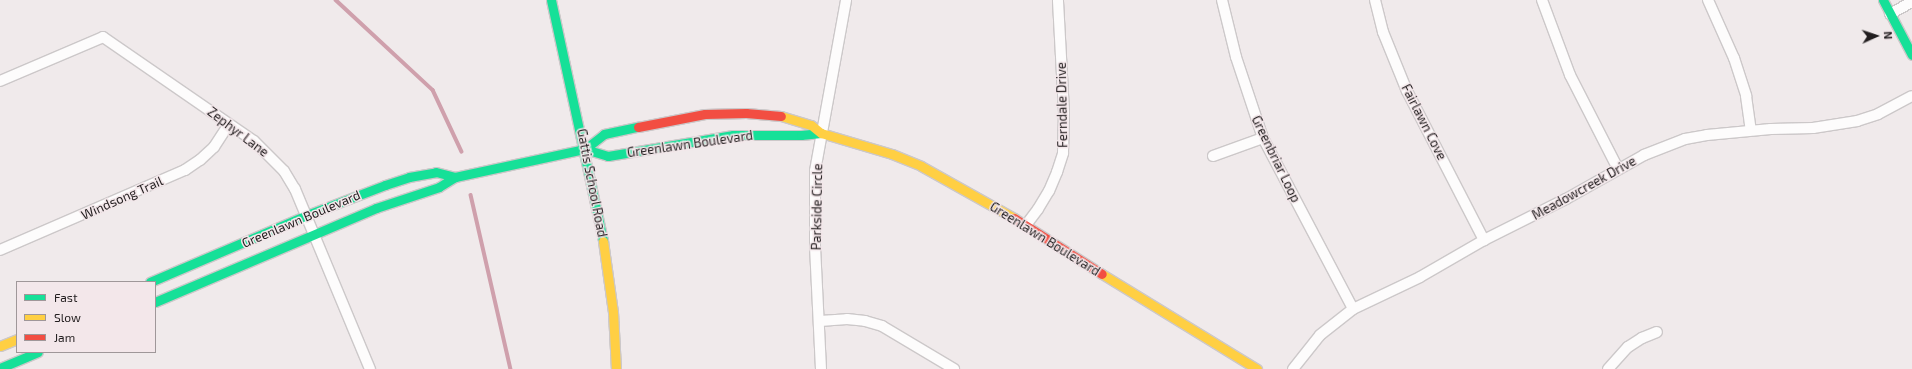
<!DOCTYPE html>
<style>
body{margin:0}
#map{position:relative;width:1912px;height:369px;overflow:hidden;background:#f0eaeb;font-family:"Exo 2",sans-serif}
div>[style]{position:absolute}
.stream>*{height:3.5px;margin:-1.75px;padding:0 1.75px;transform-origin:1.75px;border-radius:1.75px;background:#cfa0ac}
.roads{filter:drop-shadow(1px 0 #ccc8c9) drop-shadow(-1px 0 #ccc8c9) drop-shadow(0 1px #ccc8c9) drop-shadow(0 -1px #ccc8c9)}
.street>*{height:10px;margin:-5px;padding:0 5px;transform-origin:5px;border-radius:5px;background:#fdfcfc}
.fast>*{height:9px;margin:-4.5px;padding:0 4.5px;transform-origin:4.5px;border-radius:4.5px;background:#16e098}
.slow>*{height:9px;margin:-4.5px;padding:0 4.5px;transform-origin:4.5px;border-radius:4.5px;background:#ffcf43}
.jam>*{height:9px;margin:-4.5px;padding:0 4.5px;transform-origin:4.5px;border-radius:4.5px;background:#f24e42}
span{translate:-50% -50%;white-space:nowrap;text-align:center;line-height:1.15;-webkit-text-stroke:3px #f3e7ea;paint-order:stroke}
.street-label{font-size:13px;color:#221e1f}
.legend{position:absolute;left:16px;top:281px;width:140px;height:72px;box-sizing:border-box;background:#f3e7ea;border:1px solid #9f9799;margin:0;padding:5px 7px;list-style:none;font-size:12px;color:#221e1f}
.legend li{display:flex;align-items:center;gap:8px;height:20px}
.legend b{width:20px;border:1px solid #9f9799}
.north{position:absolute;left:1856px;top:16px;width:40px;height:40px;-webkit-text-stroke:3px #f3e7ea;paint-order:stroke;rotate:87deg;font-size:11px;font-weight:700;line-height:16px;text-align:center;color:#221e1f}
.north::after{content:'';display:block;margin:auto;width:14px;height:18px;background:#221e1f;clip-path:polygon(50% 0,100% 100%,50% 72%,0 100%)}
</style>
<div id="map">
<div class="stream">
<div style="left:336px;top:0;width:132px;rotate:42.9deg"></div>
<div style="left:433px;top:90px;width:68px;rotate:64.9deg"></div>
<div style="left:471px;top:195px;width:179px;rotate:77.1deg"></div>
</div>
<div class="roads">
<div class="street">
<div style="left:1222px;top:0;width:59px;rotate:76.2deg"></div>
<div style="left:1236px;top:57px;width:85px;rotate:71.6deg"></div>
<div style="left:1263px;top:138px;width:193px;rotate:62.2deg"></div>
<div style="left:1375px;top:0;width:33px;rotate:76deg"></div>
<div style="left:1383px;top:32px;width:64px;rotate:67.9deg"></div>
<div style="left:1407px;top:91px;width:168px;rotate:62.7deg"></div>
<div style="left:1542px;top:0;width:80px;rotate:69.5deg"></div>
<div style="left:1570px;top:75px;width:106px;rotate:62.9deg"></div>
<div style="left:1708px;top:0;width:64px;rotate:65.9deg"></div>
<div style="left:1734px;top:58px;width:40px;rotate:72deg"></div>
<div style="left:1746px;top:96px;width:34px;rotate:82deg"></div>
<div style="left:1890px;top:14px;width:25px;rotate:-29deg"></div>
<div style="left:0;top:81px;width:112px;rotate:-23.1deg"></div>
<div style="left:103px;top:37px;width:183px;rotate:34.6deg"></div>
<div style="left:254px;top:141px;width:42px;rotate:45deg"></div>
<div style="left:284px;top:171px;width:21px;rotate:59deg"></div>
<div style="left:295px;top:189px;width:195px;rotate:67.4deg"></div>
<div style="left:1213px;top:156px;width:53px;rotate:-19.8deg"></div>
<div style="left:1026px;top:225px;width:20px;rotate:-53deg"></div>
<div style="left:1038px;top:209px;width:21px;rotate:-59deg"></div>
<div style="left:1049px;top:191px;width:21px;rotate:-67deg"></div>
<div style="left:1057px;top:172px;width:20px;rotate:-72deg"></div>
<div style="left:1063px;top:153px;width:41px;rotate:-88.6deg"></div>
<div style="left:1064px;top:112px;width:112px;rotate:-93.1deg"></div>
<div style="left:0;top:250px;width:202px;rotate:-23.4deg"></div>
<div style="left:185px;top:170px;width:18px;rotate:-34deg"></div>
<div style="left:200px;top:160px;width:19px;rotate:-43deg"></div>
<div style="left:214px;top:147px;width:27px;rotate:-57deg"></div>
<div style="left:820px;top:321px;width:27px;rotate:-4deg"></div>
<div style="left:847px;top:319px;width:18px;rotate:6deg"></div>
<div style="left:865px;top:321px;width:18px;rotate:16deg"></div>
<div style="left:882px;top:326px;width:84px;rotate:30.8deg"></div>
<div style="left:821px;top:369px;width:123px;rotate:-92.8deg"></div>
<div style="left:815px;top:246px;width:75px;rotate:-90deg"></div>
<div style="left:815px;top:171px;width:174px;rotate:-79.7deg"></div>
<div style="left:1293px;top:369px;width:43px;rotate:-51.5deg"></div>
<div style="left:1320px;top:335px;width:42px;rotate:-38.2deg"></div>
<div style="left:1353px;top:309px;width:74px;rotate:-25.5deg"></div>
<div style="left:1420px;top:277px;width:74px;rotate:-30deg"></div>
<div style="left:1484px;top:240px;width:92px;rotate:-26.6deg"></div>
<div style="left:1566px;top:199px;width:90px;rotate:-29.4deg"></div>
<div style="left:1644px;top:155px;width:44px;rotate:-21.3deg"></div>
<div style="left:1685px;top:139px;width:22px;rotate:-10deg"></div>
<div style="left:1707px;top:135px;width:64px;rotate:-5.4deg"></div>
<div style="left:1771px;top:129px;width:42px;rotate:-1.4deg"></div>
<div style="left:1813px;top:128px;width:45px;rotate:-9deg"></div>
<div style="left:1857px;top:121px;width:22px;rotate:-18deg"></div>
<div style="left:1878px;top:114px;width:38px;rotate:-28deg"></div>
<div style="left:1608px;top:369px;width:30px;rotate:-48deg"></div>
<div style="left:1628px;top:347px;width:17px;rotate:-33deg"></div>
<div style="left:1642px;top:338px;width:16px;rotate:-22deg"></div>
</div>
<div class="fast">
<div style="left:551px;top:0;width:247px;rotate:77.8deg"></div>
<div style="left:1883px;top:0;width:62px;rotate:62.2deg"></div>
<div style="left:585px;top:149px;width:24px;rotate:17deg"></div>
<div style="left:608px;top:156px;width:127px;rotate:-9.5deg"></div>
<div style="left:733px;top:135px;width:68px"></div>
<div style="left:801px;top:135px;width:20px;rotate:-6deg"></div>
<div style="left:150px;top:282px;width:171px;rotate:-23.1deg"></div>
<div style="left:307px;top:215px;width:84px;rotate:-21deg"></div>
<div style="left:385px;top:185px;width:25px;rotate:-18deg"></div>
<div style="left:409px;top:177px;width:27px;rotate:-10deg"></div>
<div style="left:436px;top:172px;width:20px;rotate:15deg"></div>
<div style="left:155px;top:302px;width:240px;rotate:-23deg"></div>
<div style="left:376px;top:208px;width:66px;rotate:-18.4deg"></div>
<div style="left:439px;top:187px;width:19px;rotate:-32deg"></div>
<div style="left:455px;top:177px;width:133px;rotate:-12.2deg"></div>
<div style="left:585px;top:149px;width:24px;rotate:-38deg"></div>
<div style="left:604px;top:134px;width:35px;rotate:-12deg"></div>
<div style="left:0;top:368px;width:41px;rotate:-22.8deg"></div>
</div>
<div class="slow">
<div style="left:781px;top:116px;width:31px;rotate:17deg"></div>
<div style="left:811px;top:125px;width:13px;rotate:39deg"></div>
<div style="left:821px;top:133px;width:74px;rotate:16.5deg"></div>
<div style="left:892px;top:154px;width:31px;rotate:22deg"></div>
<div style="left:921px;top:166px;width:107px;rotate:29.2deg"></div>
<div style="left:603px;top:241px;width:72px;rotate:82deg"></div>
<div style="left:613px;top:312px;width:57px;rotate:87deg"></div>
<div style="left:1102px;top:274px;width:182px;rotate:31.5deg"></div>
<div style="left:0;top:346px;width:18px;rotate:-22deg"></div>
</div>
<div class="jam">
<div style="left:638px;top:127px;width:68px;rotate:-11deg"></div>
<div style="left:705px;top:114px;width:41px;rotate:-1.4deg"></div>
<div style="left:746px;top:113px;width:35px;rotate:5deg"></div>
<div style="left:1014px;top:218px;width:104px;rotate:32.5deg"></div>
</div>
</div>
<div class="street-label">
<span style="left:1062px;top:105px;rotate:-91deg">Ferndale Drive</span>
<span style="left:1424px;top:122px;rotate:63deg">Fairlawn Cove</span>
<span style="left:238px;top:132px;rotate:37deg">Zephyr Lane</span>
<span style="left:690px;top:144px;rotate:-8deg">Greenlawn Boulevard</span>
<span style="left:1276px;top:159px;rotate:64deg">Greenbriar Loop</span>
<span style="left:592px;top:183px;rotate:79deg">Gattis School Road</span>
<span style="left:1584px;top:188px;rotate:-29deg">Meadowcreek Drive</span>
<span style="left:122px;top:198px;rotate:-24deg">Windsong Trail</span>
<span style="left:817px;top:207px;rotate:-89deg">Parkside Circle</span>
<span style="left:301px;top:219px;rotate:-23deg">Greenlawn Boulevard</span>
<span style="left:1045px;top:239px;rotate:32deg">Greenlawn Boulevard</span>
</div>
<ul class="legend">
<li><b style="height:5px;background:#16e098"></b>Fast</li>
<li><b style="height:5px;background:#ffcf43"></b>Slow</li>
<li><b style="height:5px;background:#f24e42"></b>Jam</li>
</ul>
<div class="north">N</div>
</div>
